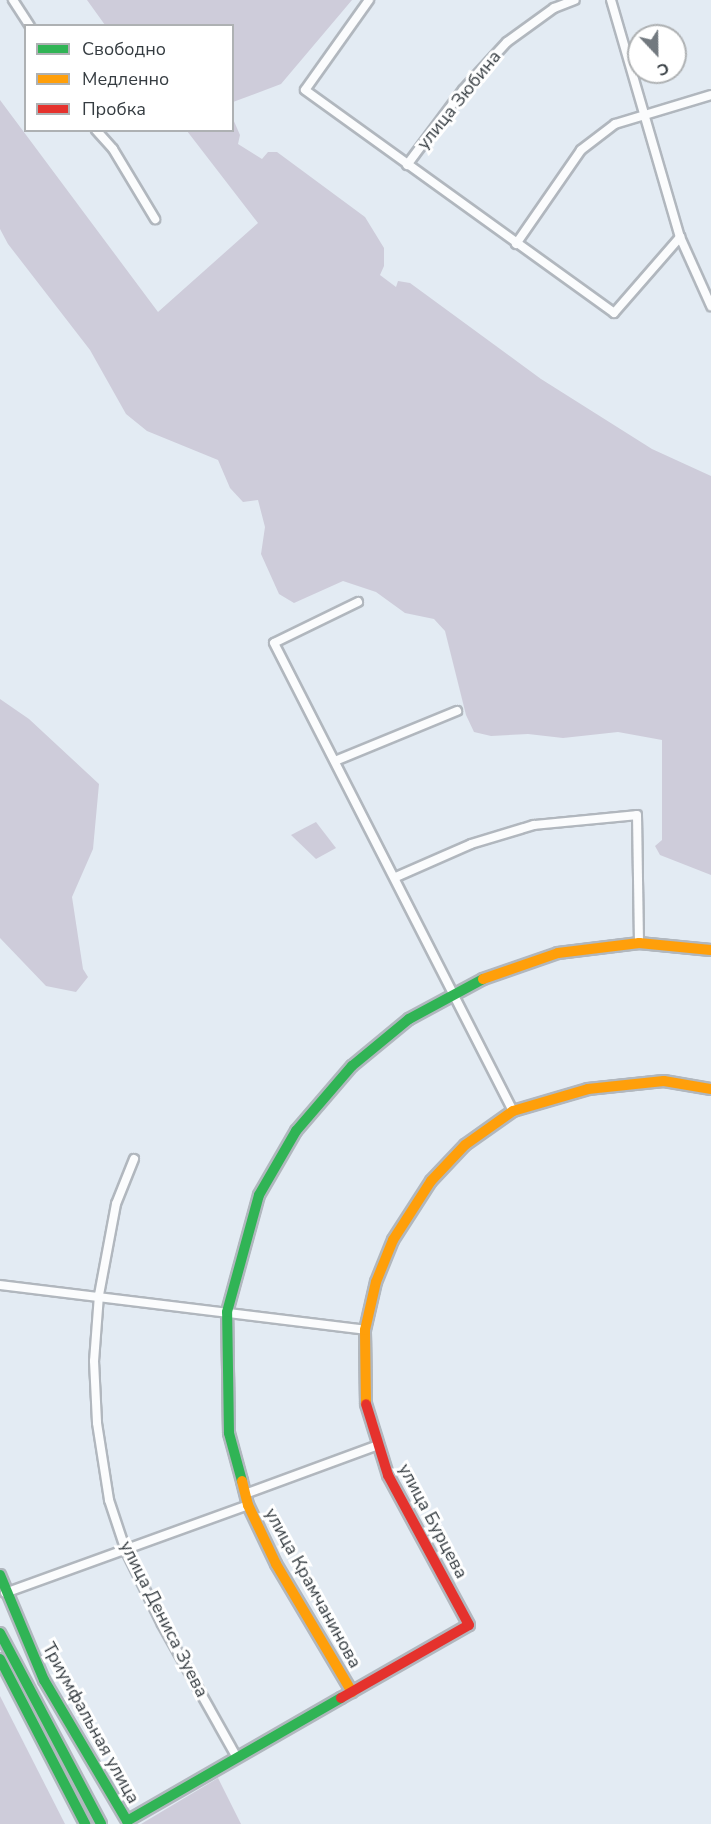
<!DOCTYPE html>
<meta charset="utf-8">
<style>
body{margin:0}
#map{position:relative;width:711px;height:1824px;overflow:hidden;background:#e3ebf3;font-family:"Nunito Sans",sans-serif}
div>[style]{position:absolute}
.green>*{inset:0;background:#ceccda}
.roads{filter:drop-shadow(2px 0 #b1b7be) drop-shadow(-2px 0 #b1b7be) drop-shadow(0 2px #b1b7be) drop-shadow(0 -2px #b1b7be)}
.street>*{height:8px;margin:-4px;padding:0 4px;transform-origin:4px;border-radius:4px;background:#fbfcfd}
.fast>*{height:10px;margin:-5px;padding:0 5px;transform-origin:5px;border-radius:5px;background:#30b455}
.slow>*{height:10px;margin:-5px;padding:0 5px;transform-origin:5px;border-radius:5px;background:#ff9f0a}
.jam>*{height:10px;margin:-5px;padding:0 5px;transform-origin:5px;border-radius:5px;background:#e5322d}
span{translate:-50% -50%;white-space:nowrap;text-align:center;line-height:1.15;-webkit-text-stroke:6px #fff;paint-order:stroke}
.street-label{font-size:18px;color:#353c41}
.legend{position:absolute;left:24px;top:24px;width:210px;height:108px;box-sizing:border-box;background:#fff;border:2px solid #aeb1b3;margin:0;padding:8px 10px;list-style:none;font-size:18px;color:#353c41}
.legend li{display:flex;align-items:center;gap:12px;height:30px}
.legend b{width:30px;border:2px solid #aeb1b3}
.north{position:absolute;left:627px;top:24px;width:60px;height:60px;box-sizing:border-box;background:#fff;border:2px solid #aeb1b3;border-radius:50%;rotate:158deg;font-size:16px;font-weight:700;line-height:24px;text-align:center;color:#353c41}
.north::after{content:'';display:block;margin:auto;width:21px;height:27px;background:#72797f;clip-path:polygon(50% 0,100% 100%,50% 72%,0 100%)}
</style>
<div id="map">
<div class="green">
<div style="clip-path:polygon(87px 0,352px 0,281px 84px,233px 102px,232px 26px,105px 25px)"></div>
<div style="clip-path:polygon(0 100px,158px 312px,258px 223px,187px 131px,232px 130px,233px 119px,240px 135px,238px 144px,262px 159px,268px 152px,277px 152px,365px 217px,384px 248px,384px 266px,380px 275px,396px 287px,398px 281px,410px 283px,541px 379px,652px 449px,711px 476px,711px 875px,660px 855px,655px 846px,662px 840px,662px 740px,618px 732px,563px 738px,528px 734px,491px 736px,474px 732px,466px 715px,445px 631px,434px 619px,405px 613px,376px 592px,343px 581px,294px 603px,279px 594px,261px 554px,265px 527px,258px 500px,243px 502px,230px 488px,218px 460px,147px 431px,126px 414px,90px 350px,8px 244px,0 229px)"></div>
<div style="clip-path:polygon(0 699px,29px 719px,99px 784px,93px 849px,72px 897px,83px 969px,88px 977px,76px 992px,46px 986px,0 938px)"></div>
<div style="clip-path:polygon(316px 822px,336px 848px,316px 859px,291px 835px)"></div>
<div style="clip-path:polygon(0 1696px,65px 1824px,0 1824px)"></div>
<div style="clip-path:polygon(218px 1778px,241px 1824px,141px 1824px)"></div>
</div>
<div class="roads">
<div class="street">
<div style="left:13px;top:0;width:31px;rotate:57deg"></div>
<div style="left:369px;top:0;width:110px;rotate:125.4deg"></div>
<div style="left:305px;top:90px;width:381px;rotate:35.8deg"></div>
<div style="left:614px;top:313px;width:101px;rotate:-49deg"></div>
<div style="left:611px;top:0;width:247px;rotate:73.8deg"></div>
<div style="left:680px;top:237px;width:76px;rotate:65.8deg"></div>
<div style="left:96px;top:130px;width:25px;rotate:48deg"></div>
<div style="left:113px;top:149px;width:82px;rotate:59deg"></div>
<div style="left:407px;top:165px;width:94px;rotate:-53.3deg"></div>
<div style="left:463px;top:90px;width:65px;rotate:-47.5deg"></div>
<div style="left:507px;top:42px;width:58px;rotate:-35.9deg"></div>
<div style="left:554px;top:8px;width:22px;rotate:-21deg"></div>
<div style="left:516px;top:244px;width:114px;rotate:-55.3deg"></div>
<div style="left:581px;top:150px;width:43px;rotate:-37.4deg"></div>
<div style="left:615px;top:124px;width:100px;rotate:-16.8deg"></div>
<div style="left:358px;top:602px;width:93px;rotate:154deg"></div>
<div style="left:274px;top:643px;width:525px;rotate:62.95deg"></div>
<div style="left:335px;top:761px;width:132px;rotate:-22.3deg"></div>
<div style="left:396px;top:877px;width:82px;rotate:-23.7deg"></div>
<div style="left:471px;top:844px;width:66px;rotate:-16.8deg"></div>
<div style="left:534px;top:825px;width:103px;rotate:-5.5deg"></div>
<div style="left:637px;top:815px;width:128px;rotate:89.1deg"></div>
<div style="left:134px;top:1159px;width:48px;rotate:111.8deg"></div>
<div style="left:116px;top:1204px;width:93px;rotate:100.6deg"></div>
<div style="left:99px;top:1295px;width:66px;rotate:94.3deg"></div>
<div style="left:94px;top:1361px;width:62px;rotate:87.2deg"></div>
<div style="left:97px;top:1423px;width:78px;rotate:81.1deg"></div>
<div style="left:109px;top:1500px;width:54px;rotate:71.6deg"></div>
<div style="left:126px;top:1551px;width:81px;rotate:63.7deg"></div>
<div style="left:162px;top:1624px;width:151px;rotate:60.7deg"></div>
<div style="left:0;top:1285px;width:368px;rotate:7deg"></div>
<div style="left:245px;top:1494px;width:142px;rotate:-20.2deg"></div>
<div style="left:5px;top:1593px;width:258px;rotate:-19.9deg"></div>
</div>
<div class="fast">
<div style="left:242px;top:1481px;width:50px;rotate:-105.2deg"></div>
<div style="left:229px;top:1433px;width:121px;rotate:-90.9deg"></div>
<div style="left:227px;top:1312px;width:121px;rotate:-74.7deg"></div>
<div style="left:259px;top:1195px;width:74px;rotate:-60deg"></div>
<div style="left:296px;top:1131px;width:86px;rotate:-49.3deg"></div>
<div style="left:352px;top:1066px;width:74px;rotate:-39.5deg"></div>
<div style="left:409px;top:1019px;width:84px;rotate:-28.4deg"></div>
<div style="left:0;top:1575px;width:114px;rotate:67.3deg"></div>
<div style="left:44px;top:1680px;width:164px;rotate:59.5deg"></div>
<div style="left:127px;top:1821px;width:247px;rotate:-29.9deg"></div>
<div style="left:0;top:1633px;width:216px;rotate:62.1deg"></div>
<div style="left:0;top:1659px;width:186px;rotate:62.7deg"></div>
</div>
<div class="slow">
<div style="left:483px;top:979px;width:79px;rotate:-19.1deg"></div>
<div style="left:558px;top:953px;width:82px;rotate:-7deg"></div>
<div style="left:639px;top:943px;width:72px;rotate:5.6deg"></div>
<div style="left:366px;top:1404px;width:74px;rotate:-90.8deg"></div>
<div style="left:365px;top:1330px;width:49px;rotate:-77.1deg"></div>
<div style="left:376px;top:1282px;width:45px;rotate:-68deg"></div>
<div style="left:393px;top:1240px;width:70px;rotate:-57.2deg"></div>
<div style="left:431px;top:1181px;width:50px;rotate:-46.6deg"></div>
<div style="left:465px;top:1145px;width:59px;rotate:-35.3deg"></div>
<div style="left:513px;top:1111px;width:78px;rotate:-16.3deg"></div>
<div style="left:588px;top:1089px;width:76px;rotate:-6deg"></div>
<div style="left:664px;top:1081px;width:48px;rotate:9.7deg"></div>
<div style="left:242px;top:1481px;width:25px;rotate:76deg"></div>
<div style="left:248px;top:1505px;width:65px;rotate:64.6deg"></div>
<div style="left:276px;top:1564px;width:149px;rotate:59.3deg"></div>
</div>
<div class="jam">
<div style="left:341px;top:1698px;width:147px;rotate:-29.7deg"></div>
<div style="left:469px;top:1625px;width:170px;rotate:-118.4deg"></div>
<div style="left:388px;top:1475px;width:74px;rotate:-107.2deg"></div>
</div>
</div>
<div class="street-label">
<span style="left:459px;top:100px;rotate:-51deg">улица Зюбина</span>
<span style="left:433px;top:1521px;rotate:62deg">улица Бурцева</span>
<span style="left:313px;top:1588px;rotate:61deg">улица Крамчанинова</span>
<span style="left:164px;top:1619px;rotate:63deg">улица Дениса Зуева</span>
<span style="left:91px;top:1723px;rotate:61deg">Триумфальная улица</span>
</div>
<ul class="legend">
<li><b style="height:8px;background:#30b455"></b>Свободно</li>
<li><b style="height:8px;background:#ff9f0a"></b>Медленно</li>
<li><b style="height:8px;background:#e5322d"></b>Пробка</li>
</ul>
<div class="north">С</div>
</div>
